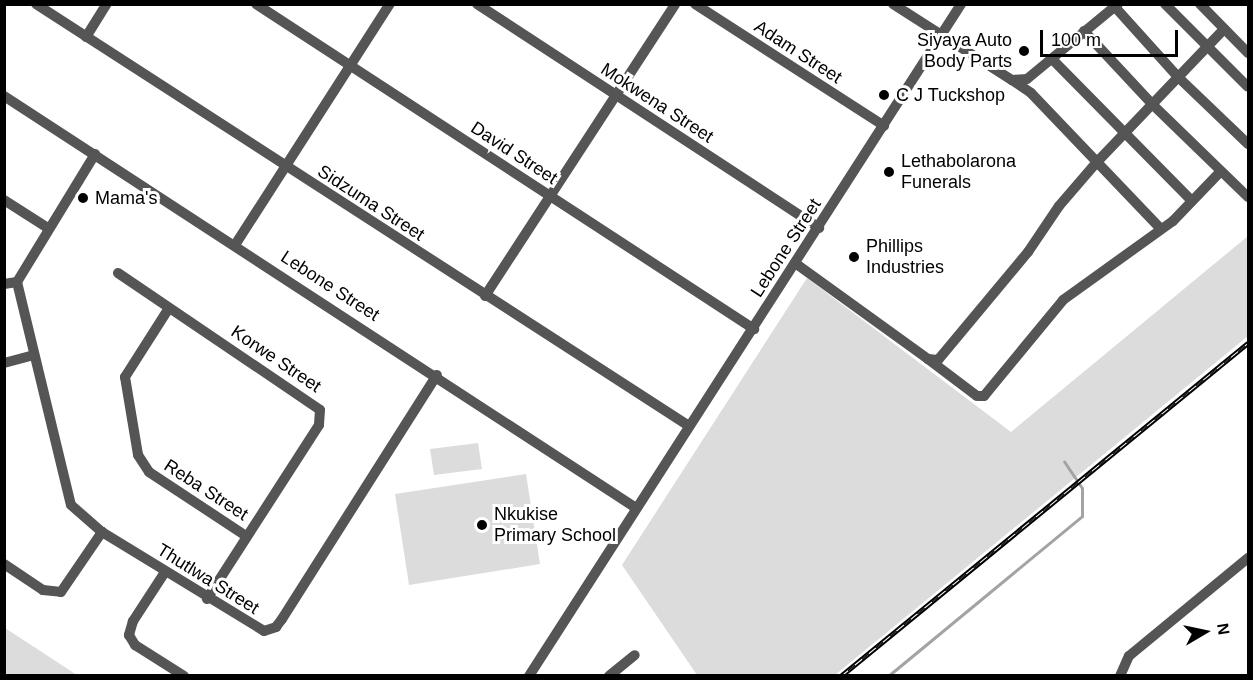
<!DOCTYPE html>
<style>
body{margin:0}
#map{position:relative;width:1253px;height:680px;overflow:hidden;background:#fff;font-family:Helvetica,sans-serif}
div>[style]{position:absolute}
.green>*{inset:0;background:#dcdcdc}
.stream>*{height:3px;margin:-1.5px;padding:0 1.5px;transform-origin:1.5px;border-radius:1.5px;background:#a3a3a3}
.minor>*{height:10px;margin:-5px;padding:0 5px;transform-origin:5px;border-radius:5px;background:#555}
.rail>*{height:5px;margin-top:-2.5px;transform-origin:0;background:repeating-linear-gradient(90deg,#fff 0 9px,#000 0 18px);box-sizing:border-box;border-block:2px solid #000}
.dots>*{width:16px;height:16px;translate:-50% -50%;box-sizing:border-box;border:3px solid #fff;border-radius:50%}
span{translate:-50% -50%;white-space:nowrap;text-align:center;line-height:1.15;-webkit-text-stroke:6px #fff;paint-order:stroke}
.poi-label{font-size:18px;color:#000}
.right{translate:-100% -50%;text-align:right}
.left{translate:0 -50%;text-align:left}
.street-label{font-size:18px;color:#000}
.frame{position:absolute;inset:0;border:6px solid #000;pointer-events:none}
.north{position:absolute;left:1175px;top:602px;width:60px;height:60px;-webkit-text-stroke:4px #fff;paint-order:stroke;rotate:81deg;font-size:16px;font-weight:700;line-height:24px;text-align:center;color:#000}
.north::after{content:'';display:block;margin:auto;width:21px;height:27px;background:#000;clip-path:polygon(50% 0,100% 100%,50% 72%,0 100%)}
.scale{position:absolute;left:1040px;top:30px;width:138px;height:27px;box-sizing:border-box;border:3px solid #000;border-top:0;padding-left:8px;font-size:18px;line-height:21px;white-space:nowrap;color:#000;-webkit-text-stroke:4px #fff;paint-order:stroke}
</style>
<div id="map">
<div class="green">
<div style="clip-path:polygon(1248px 236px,1248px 336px,835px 675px,697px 675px,622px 565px,807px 278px,1011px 432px)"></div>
<div style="clip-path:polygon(478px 443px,482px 469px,434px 475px,430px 449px)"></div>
<div style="clip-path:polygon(526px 474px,540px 564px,409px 585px,395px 494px)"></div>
<div style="clip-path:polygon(4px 628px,5px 628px,77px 675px,5px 675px)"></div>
</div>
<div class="stream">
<div style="left:888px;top:676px;width:251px;rotate:-39.5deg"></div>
<div style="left:1082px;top:516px;width:28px;rotate:-90deg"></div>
<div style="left:1082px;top:488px;width:32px;rotate:-124deg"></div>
</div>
<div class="minor">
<div style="left:36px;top:4px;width:777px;rotate:32.87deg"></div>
<div style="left:256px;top:4px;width:595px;rotate:33.13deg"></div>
<div style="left:477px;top:4px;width:409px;rotate:33.2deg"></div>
<div style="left:695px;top:4px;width:225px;rotate:32.8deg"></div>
<div style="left:893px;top:4px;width:141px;rotate:32.6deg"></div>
<div style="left:1012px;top:80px;width:15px;rotate:-4deg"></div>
<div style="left:1027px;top:79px;width:118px;rotate:-39.5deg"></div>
<div style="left:1165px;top:4px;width:117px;rotate:45deg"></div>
<div style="left:1200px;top:4px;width:69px;rotate:45.6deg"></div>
<div style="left:1115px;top:7px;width:94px;rotate:48deg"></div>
<div style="left:1178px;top:77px;width:97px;rotate:43.7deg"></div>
<div style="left:1084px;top:31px;width:100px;rotate:47deg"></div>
<div style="left:1152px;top:104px;width:134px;rotate:44.1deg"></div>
<div style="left:86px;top:37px;width:39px;rotate:-58deg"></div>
<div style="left:1052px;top:59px;width:199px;rotate:45.4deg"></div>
<div style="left:1012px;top:80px;width:23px;rotate:34deg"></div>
<div style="left:1031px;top:93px;width:187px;rotate:46.3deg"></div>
<div style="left:4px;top:96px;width:754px;rotate:33.1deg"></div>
<div style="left:4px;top:200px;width:52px;rotate:32.5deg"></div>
<div style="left:235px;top:245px;width:287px;rotate:-57.3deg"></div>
<div style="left:795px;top:263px;width:164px;rotate:35.8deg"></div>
<div style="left:928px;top:359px;width:10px;rotate:6deg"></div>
<div style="left:938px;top:360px;width:141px;rotate:-50.2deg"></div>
<div style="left:1028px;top:252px;width:55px;rotate:-56deg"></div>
<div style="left:1059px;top:206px;width:58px;rotate:-49.2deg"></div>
<div style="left:1097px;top:162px;width:184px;rotate:-46.3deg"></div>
<div style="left:118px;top:273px;width:244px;rotate:34.1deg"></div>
<div style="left:320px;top:410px;width:15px;rotate:94deg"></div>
<div style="left:319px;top:425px;width:207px;rotate:122.8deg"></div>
<div style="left:17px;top:282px;width:229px;rotate:76.4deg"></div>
<div style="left:71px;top:505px;width:41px;rotate:41.1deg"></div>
<div style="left:102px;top:532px;width:190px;rotate:31.4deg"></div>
<div style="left:264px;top:631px;width:13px;rotate:-18deg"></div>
<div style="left:276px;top:627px;width:10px;rotate:-53deg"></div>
<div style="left:282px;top:619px;width:289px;rotate:-57.6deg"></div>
<div style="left:4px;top:284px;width:13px;rotate:-9deg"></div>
<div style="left:17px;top:282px;width:150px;rotate:-58.6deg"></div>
<div style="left:485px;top:296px;width:348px;rotate:-56.9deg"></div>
<div style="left:169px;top:308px;width:82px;rotate:122.5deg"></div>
<div style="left:125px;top:377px;width:79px;rotate:80.5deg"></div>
<div style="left:138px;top:455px;width:20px;rotate:57deg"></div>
<div style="left:149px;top:472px;width:116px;rotate:33.4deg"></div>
<div style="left:928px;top:359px;width:61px;rotate:37.1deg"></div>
<div style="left:977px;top:396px;width:7px"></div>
<div style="left:984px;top:396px;width:124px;rotate:-50.5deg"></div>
<div style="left:1063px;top:300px;width:135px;rotate:-35.7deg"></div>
<div style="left:1173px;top:221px;width:68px;rotate:-46.2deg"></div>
<div style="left:4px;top:363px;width:31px;rotate:-15deg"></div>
<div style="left:4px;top:564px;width:47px;rotate:33.7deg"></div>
<div style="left:43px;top:590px;width:18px;rotate:6deg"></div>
<div style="left:61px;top:592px;width:73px;rotate:-55.7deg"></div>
<div style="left:165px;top:572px;width:59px;rotate:123.1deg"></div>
<div style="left:133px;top:621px;width:15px;rotate:106deg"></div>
<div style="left:129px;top:635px;width:12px;rotate:59deg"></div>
<div style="left:135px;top:645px;width:58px;rotate:32.3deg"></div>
<div style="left:529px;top:676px;width:799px;rotate:-57.26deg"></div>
<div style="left:609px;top:676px;width:33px;rotate:-39deg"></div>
<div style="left:1120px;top:676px;width:22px;rotate:-66deg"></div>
<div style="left:1129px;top:656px;width:154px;rotate:-39.5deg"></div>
</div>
<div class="rail">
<div style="left:841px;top:676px;width:526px;rotate:-39.29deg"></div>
</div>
<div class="dots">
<div style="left:1024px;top:51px;background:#000"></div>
<div style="left:884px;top:95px;background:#000"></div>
<div style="left:889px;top:172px;background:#000"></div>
<div style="left:83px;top:198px;background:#000"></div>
<div style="left:854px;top:257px;background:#000"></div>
<div style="left:482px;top:525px;background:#000"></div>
</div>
<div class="poi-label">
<span class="right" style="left:1012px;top:51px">Siyaya Auto<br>Body Parts</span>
<span class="left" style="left:896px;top:95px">C J Tuckshop</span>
<span class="left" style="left:901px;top:172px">Lethabolarona<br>Funerals</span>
<span class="left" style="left:95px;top:198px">Mama's</span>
<span class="left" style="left:866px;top:257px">Phillips<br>Industries</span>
<span class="left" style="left:494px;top:525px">Nkukise<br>Primary School</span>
</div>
<div class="street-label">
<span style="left:798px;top:52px;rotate:33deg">Adam Street</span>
<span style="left:657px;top:103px;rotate:33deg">Mokwena Street</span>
<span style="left:514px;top:153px;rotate:33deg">David Street</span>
<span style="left:371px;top:203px;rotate:33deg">Sidzuma Street</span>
<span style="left:786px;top:248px;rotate:-57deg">Lebone Street</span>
<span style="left:330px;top:286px;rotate:33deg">Lebone Street</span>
<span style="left:276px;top:359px;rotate:34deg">Korwe Street</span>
<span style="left:206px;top:490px;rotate:33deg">Reba Street</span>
<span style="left:208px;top:579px;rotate:32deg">Thutlwa Street</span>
</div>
<div class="frame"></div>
<div class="north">N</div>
<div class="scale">100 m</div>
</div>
